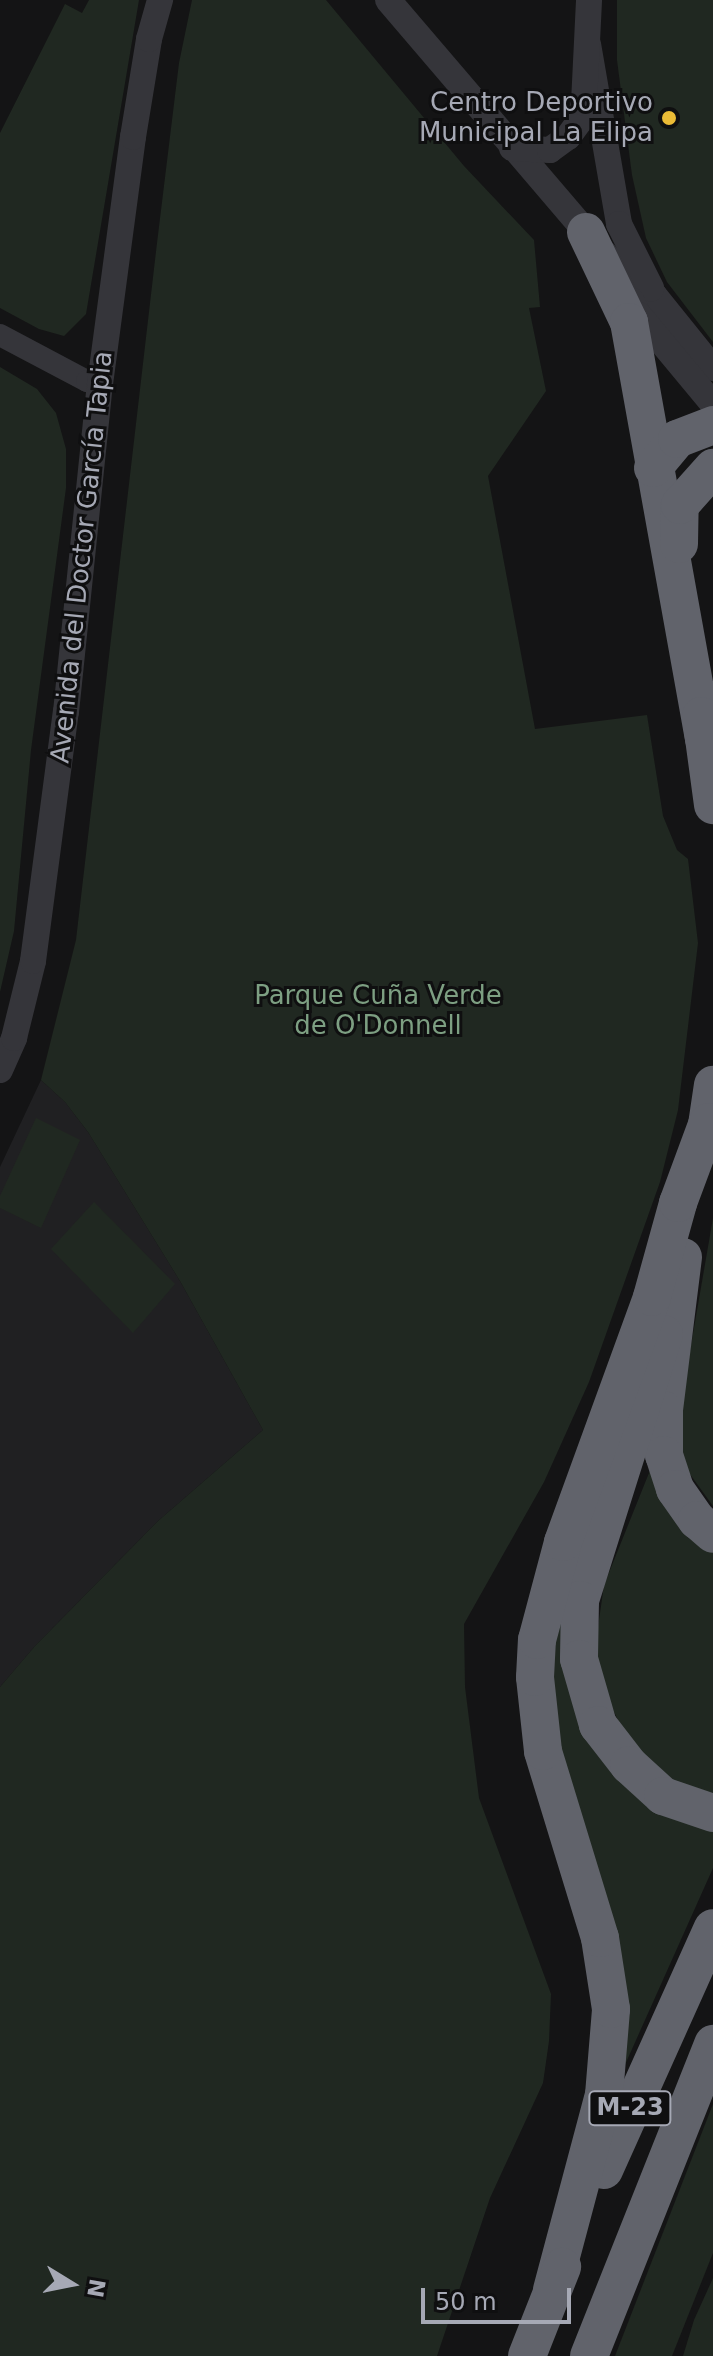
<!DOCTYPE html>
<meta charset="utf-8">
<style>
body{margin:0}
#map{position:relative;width:713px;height:2356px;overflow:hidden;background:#141415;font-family:"DejaVu Sans",sans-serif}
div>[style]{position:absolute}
.built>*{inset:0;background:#202022}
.green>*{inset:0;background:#202821}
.minor>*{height:22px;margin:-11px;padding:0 11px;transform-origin:11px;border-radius:11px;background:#35353a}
.tertiary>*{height:26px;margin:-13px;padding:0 13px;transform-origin:13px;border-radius:13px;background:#35353a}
.motorway>*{height:38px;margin:-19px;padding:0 19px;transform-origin:19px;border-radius:19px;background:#61636b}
.dots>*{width:22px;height:22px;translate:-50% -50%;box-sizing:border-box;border:4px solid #0f0f10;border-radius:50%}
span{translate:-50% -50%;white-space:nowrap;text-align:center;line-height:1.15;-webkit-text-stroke:6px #0f0f10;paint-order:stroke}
.shield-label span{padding:2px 6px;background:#0f0f10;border:2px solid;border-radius:6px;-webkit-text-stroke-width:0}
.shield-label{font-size:24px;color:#a6a9b5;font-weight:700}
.poi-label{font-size:26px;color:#a6a9b5}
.right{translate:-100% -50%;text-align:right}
.street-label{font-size:26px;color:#a6a9b5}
.park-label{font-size:26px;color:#7d9f82}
.north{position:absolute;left:32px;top:2244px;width:80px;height:80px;-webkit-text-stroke:6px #0f0f10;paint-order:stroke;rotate:100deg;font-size:22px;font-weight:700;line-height:32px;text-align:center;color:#a6a9b5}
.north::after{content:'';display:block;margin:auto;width:28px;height:36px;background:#a6a9b5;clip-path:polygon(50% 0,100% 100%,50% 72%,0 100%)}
.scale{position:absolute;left:421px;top:2288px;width:150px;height:36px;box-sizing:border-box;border:4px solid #a6a9b5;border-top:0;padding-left:10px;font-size:24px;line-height:28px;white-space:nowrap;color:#a6a9b5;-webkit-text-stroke:6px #0f0f10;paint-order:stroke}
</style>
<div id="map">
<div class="built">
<div style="clip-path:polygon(41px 1080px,65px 1102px,88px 1132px,180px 1281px,263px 1430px,158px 1521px,35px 1646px,0 1687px,0 1167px)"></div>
</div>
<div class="green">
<div style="clip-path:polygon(89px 0,139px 0,86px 314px,64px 336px,39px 329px,0 308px,0 133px,65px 4px,82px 13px)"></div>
<div style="clip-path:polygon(192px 0,326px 0,464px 166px,534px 240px,540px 307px,529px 308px,546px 391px,488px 476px,535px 729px,647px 715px,663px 816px,677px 850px,688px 859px,698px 943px,678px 1110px,660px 1182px,589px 1382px,544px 1482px,464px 1624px,465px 1687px,479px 1798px,551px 1994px,549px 2041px,543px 2083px,490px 2198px,437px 2356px,0 2356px,0 1687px,35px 1646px,158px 1521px,263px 1430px,180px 1281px,88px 1132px,65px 1102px,41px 1080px,76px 940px,157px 243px,179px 63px)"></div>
<div style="clip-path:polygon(617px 0,713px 0,713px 342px,667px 282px,646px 238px,632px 175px,617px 60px)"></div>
<div style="clip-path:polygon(0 367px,37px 389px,56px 413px,66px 449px,66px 488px,31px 750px,14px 931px,0 992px)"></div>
<div style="clip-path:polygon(36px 1118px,80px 1140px,41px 1228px,0 1208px,0 1196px)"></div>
<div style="clip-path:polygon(94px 1202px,175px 1284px,133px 1333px,51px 1249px)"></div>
<div style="clip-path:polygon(713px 1218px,713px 1506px,684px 1466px,676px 1432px)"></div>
<div style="clip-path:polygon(651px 1468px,679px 1522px,713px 1553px,713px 1796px,665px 1777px,628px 1741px,607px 1697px,598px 1667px,597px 1634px,604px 1585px)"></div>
<div style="clip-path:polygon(573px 1547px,575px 1703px,713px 1827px,713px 1868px,624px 2067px,548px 1714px,547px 1638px)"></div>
<div style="clip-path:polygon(713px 2104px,713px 2253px,672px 2356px,615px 2356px)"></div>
<div style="clip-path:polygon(713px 2278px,713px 2356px,683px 2356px,694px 2320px)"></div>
</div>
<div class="minor">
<div style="left:0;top:335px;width:98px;rotate:27.9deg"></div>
<div style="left:87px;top:381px;width:13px;rotate:13deg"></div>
</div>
<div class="tertiary">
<div style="left:388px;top:0;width:339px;rotate:49.5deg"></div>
<div style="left:608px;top:258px;width:59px;rotate:38.8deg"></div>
<div style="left:654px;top:295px;width:94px;rotate:51.1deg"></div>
<div style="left:588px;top:44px;width:183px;rotate:80.2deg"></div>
<div style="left:619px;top:224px;width:72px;rotate:63.4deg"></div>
<div style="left:512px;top:148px;width:38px;rotate:3deg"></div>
<div style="left:550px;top:150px;width:22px;rotate:-36deg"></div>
<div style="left:568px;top:137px;width:17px;rotate:-54deg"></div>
<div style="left:578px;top:123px;width:21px;rotate:-73deg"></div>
<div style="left:584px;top:103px;width:103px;rotate:-87.2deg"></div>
<div style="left:631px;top:300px;width:17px;rotate:62deg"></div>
<div style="left:639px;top:315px;width:116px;rotate:50.3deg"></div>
<div style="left:0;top:1070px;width:35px;rotate:-66deg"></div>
<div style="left:14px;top:1038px;width:79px;rotate:-76.1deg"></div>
<div style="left:33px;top:961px;width:251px;rotate:-82.5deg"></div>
<div style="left:66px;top:712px;width:330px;rotate:-84.1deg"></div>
<div style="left:100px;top:384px;width:249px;rotate:-82.4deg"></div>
<div style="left:133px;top:137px;width:99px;rotate:-80.7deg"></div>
<div style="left:149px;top:39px;width:41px;rotate:-74.2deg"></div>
</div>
<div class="motorway">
<div style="left:586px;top:232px;width:100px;rotate:64.5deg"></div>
<div style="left:629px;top:322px;width:424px;rotate:79.8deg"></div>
<div style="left:653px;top:468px;width:38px;rotate:-50deg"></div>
<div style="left:677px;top:439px;width:39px;rotate:-21deg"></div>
<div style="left:679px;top:544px;width:39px;rotate:-89deg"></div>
<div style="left:680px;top:505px;width:50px;rotate:-48.3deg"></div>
<div style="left:701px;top:716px;width:90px;rotate:82.3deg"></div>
<div style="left:704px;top:1145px;width:61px;rotate:-81.5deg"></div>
<div style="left:683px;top:1257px;width:154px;rotate:97.1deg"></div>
<div style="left:664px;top:1410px;width:45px;rotate:90deg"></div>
<div style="left:664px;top:1455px;width:36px;rotate:72deg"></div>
<div style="left:675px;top:1489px;width:38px;rotate:55deg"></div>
<div style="left:697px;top:1520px;width:21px;rotate:41deg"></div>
<div style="left:664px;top:1334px;width:279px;rotate:107.5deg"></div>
<div style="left:580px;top:1600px;width:59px;rotate:91deg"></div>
<div style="left:579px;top:1659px;width:69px;rotate:73.9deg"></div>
<div style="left:598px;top:1725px;width:51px;rotate:52.2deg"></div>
<div style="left:629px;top:1765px;width:46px;rotate:42.4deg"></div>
<div style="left:663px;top:1796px;width:53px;rotate:18.8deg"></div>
<div style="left:604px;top:2170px;width:265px;rotate:-65.8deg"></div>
<div style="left:552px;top:2290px;width:202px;rotate:-75.1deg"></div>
<div style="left:604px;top:2095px;width:86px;rotate:-85.3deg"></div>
<div style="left:611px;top:2009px;width:72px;rotate:-98.8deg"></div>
<div style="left:600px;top:1938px;width:195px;rotate:-107deg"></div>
<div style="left:543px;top:1751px;width:74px;rotate:-96.2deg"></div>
<div style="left:535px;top:1677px;width:37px;rotate:-87deg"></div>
<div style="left:537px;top:1640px;width:101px;rotate:-75.1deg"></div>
<div style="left:563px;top:1542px;width:261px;rotate:-70deg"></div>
<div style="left:652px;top:1297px;width:98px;rotate:-74.5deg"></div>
<div style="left:678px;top:1203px;width:86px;rotate:-69.7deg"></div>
<div style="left:527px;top:2356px;width:96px;rotate:-68.5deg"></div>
<div style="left:589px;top:2356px;width:336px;rotate:-68.3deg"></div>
</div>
<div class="dots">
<div style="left:669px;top:118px;background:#ebbb36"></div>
</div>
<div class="shield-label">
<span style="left:630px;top:2108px">M-23</span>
</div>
<div class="poi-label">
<span class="right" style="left:653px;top:118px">Centro Deportivo<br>Municipal La Elipa</span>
</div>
<div class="street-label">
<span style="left:82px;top:557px;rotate:-84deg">Avenida del Doctor García Tapia</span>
</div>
<div class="park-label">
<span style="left:378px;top:1011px">Parque Cuña Verde<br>de O'Donnell</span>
</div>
<div class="north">N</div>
<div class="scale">50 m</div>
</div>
